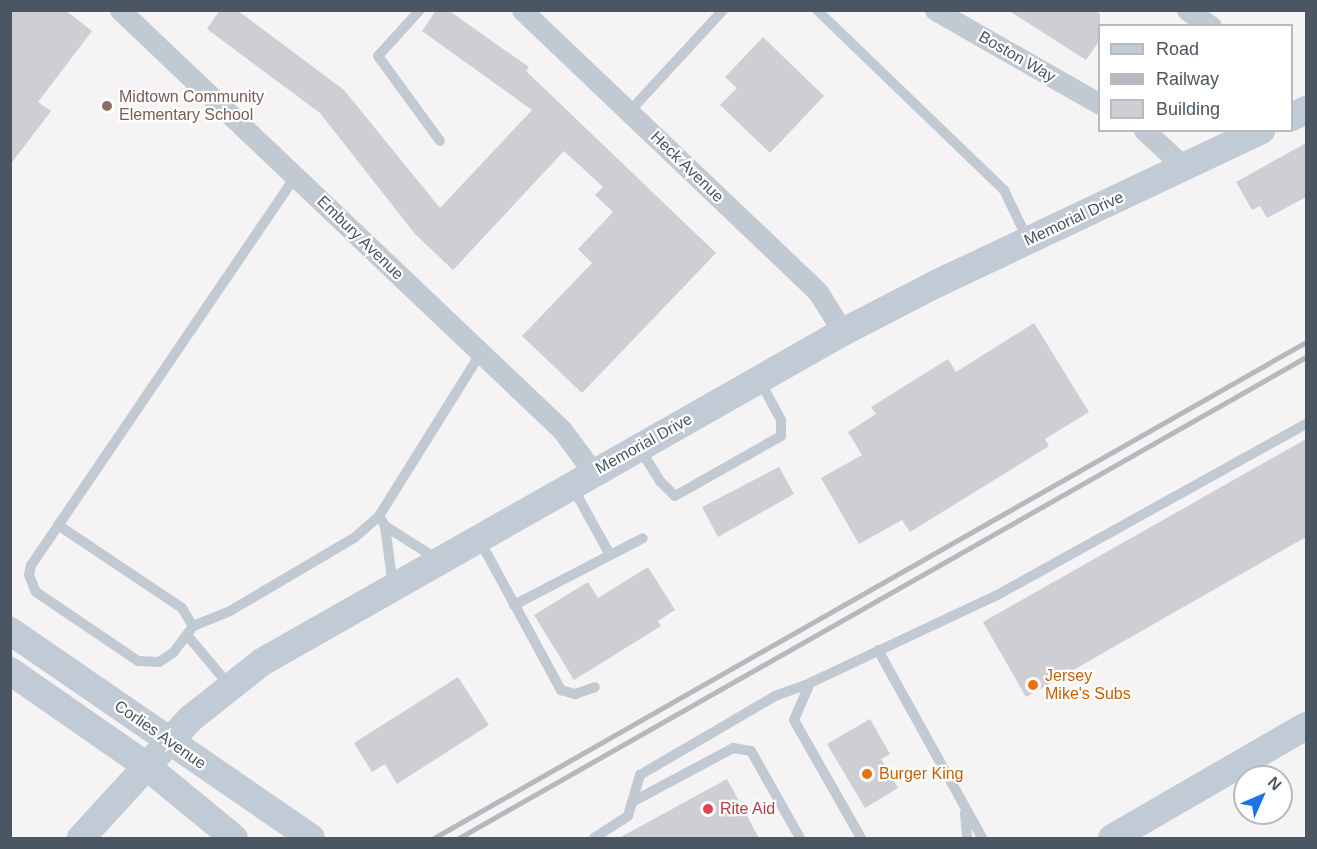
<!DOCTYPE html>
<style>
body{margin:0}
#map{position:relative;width:1317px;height:849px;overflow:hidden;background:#f5f3f3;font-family:Arial,sans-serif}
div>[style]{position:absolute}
.building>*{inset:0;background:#cdcfd5}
.lane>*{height:10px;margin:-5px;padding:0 5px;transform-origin:5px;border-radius:5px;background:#c1cad2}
.street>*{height:21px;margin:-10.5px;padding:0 10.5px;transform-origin:10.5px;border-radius:10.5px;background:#c1cad2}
.secondary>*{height:28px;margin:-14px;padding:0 14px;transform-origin:14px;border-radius:14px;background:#c1cbd6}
.rail>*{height:4.5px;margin:-2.25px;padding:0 2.25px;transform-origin:2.25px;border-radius:2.25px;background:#b5b8bd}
.dots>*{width:16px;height:16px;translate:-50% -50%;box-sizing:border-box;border:3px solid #fff;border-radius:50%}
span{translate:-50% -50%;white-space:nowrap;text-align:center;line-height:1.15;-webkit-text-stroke:4.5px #fff;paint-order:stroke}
.street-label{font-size:16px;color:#4a5661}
.education-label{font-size:16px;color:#785e54}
.left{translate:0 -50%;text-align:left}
.food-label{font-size:16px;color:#c56008}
.health-label{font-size:16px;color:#be3a42}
.frame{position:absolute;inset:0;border:12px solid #4a5661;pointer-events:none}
.legend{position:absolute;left:1098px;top:24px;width:195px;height:108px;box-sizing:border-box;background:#fff;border:2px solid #b7bbc0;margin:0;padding:8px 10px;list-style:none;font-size:18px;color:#4a5661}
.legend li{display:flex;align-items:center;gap:12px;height:30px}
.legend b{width:30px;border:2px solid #b7bbc0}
.north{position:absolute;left:1233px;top:765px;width:60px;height:60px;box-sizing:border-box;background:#fff;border:2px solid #b7bbc0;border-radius:50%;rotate:45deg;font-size:16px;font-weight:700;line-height:24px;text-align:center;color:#4a5661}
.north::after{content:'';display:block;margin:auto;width:21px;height:27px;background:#1a73e8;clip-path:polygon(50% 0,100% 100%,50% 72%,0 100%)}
</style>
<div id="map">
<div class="building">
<div style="clip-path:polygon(10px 10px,65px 10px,92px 31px,38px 102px,51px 111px,10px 165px)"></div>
<div style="clip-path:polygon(220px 10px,237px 10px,344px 90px,440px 208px,532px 110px,422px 31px,436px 10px,448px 10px,529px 67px,526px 71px,716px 253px,582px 393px,522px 336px,592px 263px,578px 249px,613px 212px,595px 195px,603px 187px,564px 151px,453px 270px,415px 234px,320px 113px,207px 29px)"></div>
<div style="clip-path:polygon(1008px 10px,1094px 10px,1100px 14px,1100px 40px,1086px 60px)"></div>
<div style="clip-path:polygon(763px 37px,824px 96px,770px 153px,720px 105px,737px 88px,725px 77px)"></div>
<div style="clip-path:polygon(1306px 143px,1306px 197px,1267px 218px,1260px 206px,1252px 210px,1236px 182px)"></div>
<div style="clip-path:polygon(1034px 323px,1089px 412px,1045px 439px,1049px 446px,910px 532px,902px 520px,859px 544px,821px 478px,862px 455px,848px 432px,876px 414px,871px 407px,948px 359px,956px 372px)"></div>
<div style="clip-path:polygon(1306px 439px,1306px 537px,1026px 697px,983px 622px)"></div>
<div style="clip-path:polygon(779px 467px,794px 494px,718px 537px,702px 507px)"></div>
<div style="clip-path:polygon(648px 567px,675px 610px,658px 621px,661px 626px,574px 680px,534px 615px,588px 582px,598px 598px)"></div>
<div style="clip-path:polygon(458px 677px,489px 725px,397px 784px,385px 764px,372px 772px,354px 743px)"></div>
<div style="clip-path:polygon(870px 719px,890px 754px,881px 759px,898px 788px,865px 808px,827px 744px)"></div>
<div style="clip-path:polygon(727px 779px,759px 838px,619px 838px)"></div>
</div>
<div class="lane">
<div style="left:420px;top:10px;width:62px;rotate:132.4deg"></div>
<div style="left:378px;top:56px;width:105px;rotate:53.9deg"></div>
<div style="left:817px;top:10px;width:260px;rotate:43.9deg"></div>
<div style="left:1004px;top:190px;width:55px;rotate:64.4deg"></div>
<div style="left:629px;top:112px;width:139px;rotate:-47.3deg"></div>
<div style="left:295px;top:177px;width:469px;rotate:124.2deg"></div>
<div style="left:31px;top:565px;width:10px;rotate:101deg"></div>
<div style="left:29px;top:575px;width:18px;rotate:68deg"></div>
<div style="left:36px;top:592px;width:123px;rotate:34.1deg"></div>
<div style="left:138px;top:661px;width:21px;rotate:3deg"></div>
<div style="left:159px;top:662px;width:17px;rotate:-33deg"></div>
<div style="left:173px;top:653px;width:34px;rotate:-53deg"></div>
<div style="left:193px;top:626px;width:40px;rotate:-22deg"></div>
<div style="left:230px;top:611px;width:144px;rotate:-30.5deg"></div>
<div style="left:354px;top:538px;width:33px;rotate:-41deg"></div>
<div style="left:379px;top:516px;width:192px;rotate:-58deg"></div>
<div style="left:640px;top:449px;width:38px;rotate:58deg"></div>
<div style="left:660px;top:481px;width:21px;rotate:45deg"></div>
<div style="left:675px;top:496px;width:122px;rotate:-29.5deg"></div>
<div style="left:781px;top:436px;width:16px;rotate:-90deg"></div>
<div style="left:781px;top:420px;width:47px;rotate:-118.2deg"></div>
<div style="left:573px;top:488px;width:74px;rotate:61deg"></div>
<div style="left:379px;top:516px;width:12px;rotate:59deg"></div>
<div style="left:385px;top:526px;width:61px;rotate:82.4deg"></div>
<div style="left:58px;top:525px;width:149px;rotate:33.8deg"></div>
<div style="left:182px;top:608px;width:21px;rotate:59deg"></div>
<div style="left:385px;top:526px;width:62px;rotate:32.4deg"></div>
<div style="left:480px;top:541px;width:170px;rotate:61.5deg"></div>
<div style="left:561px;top:690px;width:15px;rotate:16deg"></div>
<div style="left:575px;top:694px;width:21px;rotate:-19deg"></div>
<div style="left:514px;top:605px;width:145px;rotate:-27.4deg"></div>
<div style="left:187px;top:635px;width:65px;rotate:50deg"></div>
<div style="left:878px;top:650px;width:215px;rotate:61deg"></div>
<div style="left:810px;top:683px;width:40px;rotate:113.4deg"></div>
<div style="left:794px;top:720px;width:136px;rotate:60.4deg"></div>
<div style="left:632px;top:802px;width:115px;rotate:-28.1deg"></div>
<div style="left:733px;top:748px;width:18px;rotate:9deg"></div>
<div style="left:751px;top:751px;width:100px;rotate:60.6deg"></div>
<div style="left:965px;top:813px;width:25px;rotate:85deg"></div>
<div style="left:594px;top:838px;width:40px;rotate:-32.9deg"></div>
<div style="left:628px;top:816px;width:43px;rotate:-73.7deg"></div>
<div style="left:640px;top:775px;width:156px;rotate:-30.3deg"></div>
<div style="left:775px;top:696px;width:37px;rotate:-20deg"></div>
<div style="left:810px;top:683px;width:211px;rotate:-25.2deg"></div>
<div style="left:1001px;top:593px;width:349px;rotate:-29deg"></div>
</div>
<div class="street">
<div style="left:120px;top:10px;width:610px;rotate:43.54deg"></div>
<div style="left:562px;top:430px;width:52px;rotate:53.6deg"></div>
<div style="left:522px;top:10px;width:409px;rotate:43.6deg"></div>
<div style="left:818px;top:292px;width:47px;rotate:58deg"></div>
<div style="left:935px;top:10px;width:190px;rotate:29.7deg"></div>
<div style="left:1187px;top:10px;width:29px;rotate:34deg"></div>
<div style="left:1144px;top:130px;width:56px;rotate:42.8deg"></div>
</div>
<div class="secondary">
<div style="left:1292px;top:117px;width:16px;rotate:-27deg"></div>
<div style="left:10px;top:631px;width:365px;rotate:34.5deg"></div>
<div style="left:10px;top:671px;width:165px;rotate:34.8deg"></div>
<div style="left:145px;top:765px;width:115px;rotate:39.4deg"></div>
<div style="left:81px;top:838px;width:161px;rotate:-47.5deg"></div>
<div style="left:190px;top:719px;width:92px;rotate:-38.4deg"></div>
<div style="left:262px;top:662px;width:668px;rotate:-29.6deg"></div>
<div style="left:843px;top:332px;width:107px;rotate:-27.3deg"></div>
<div style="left:938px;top:283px;width:358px;rotate:-25.3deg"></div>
<div style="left:1112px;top:838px;width:224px;rotate:-30deg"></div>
</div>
<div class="rail">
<div style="left:434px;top:838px;width:1003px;rotate:-29.63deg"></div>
<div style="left:459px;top:838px;width:974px;rotate:-29.59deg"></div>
</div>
<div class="dots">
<div style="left:107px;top:106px;background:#8d6e63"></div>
<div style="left:1033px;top:685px;background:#e8710a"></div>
<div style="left:867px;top:774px;background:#e8710a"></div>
<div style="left:708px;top:809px;background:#e0444e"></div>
</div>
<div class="street-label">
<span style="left:1017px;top:57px;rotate:30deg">Boston Way</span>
<span style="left:687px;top:167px;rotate:44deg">Heck Avenue</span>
<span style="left:1074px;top:219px;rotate:-25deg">Memorial Drive</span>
<span style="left:360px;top:238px;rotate:44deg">Embury Avenue</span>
<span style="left:644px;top:444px;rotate:-29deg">Memorial Drive</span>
<span style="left:160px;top:735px;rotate:35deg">Corlies Avenue</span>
</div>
<div class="education-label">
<span class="left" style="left:119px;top:106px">Midtown Community<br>Elementary School</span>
</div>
<div class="food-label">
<span class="left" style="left:1045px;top:685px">Jersey<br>Mike's Subs</span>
<span class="left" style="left:879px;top:774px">Burger King</span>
</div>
<div class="health-label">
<span class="left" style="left:720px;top:809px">Rite Aid</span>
</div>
<div class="frame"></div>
<ul class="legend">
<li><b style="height:8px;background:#c1cbd6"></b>Road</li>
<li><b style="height:8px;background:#b5b8bd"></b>Railway</li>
<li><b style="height:16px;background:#cdcfd5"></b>Building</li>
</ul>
<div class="north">N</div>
</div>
